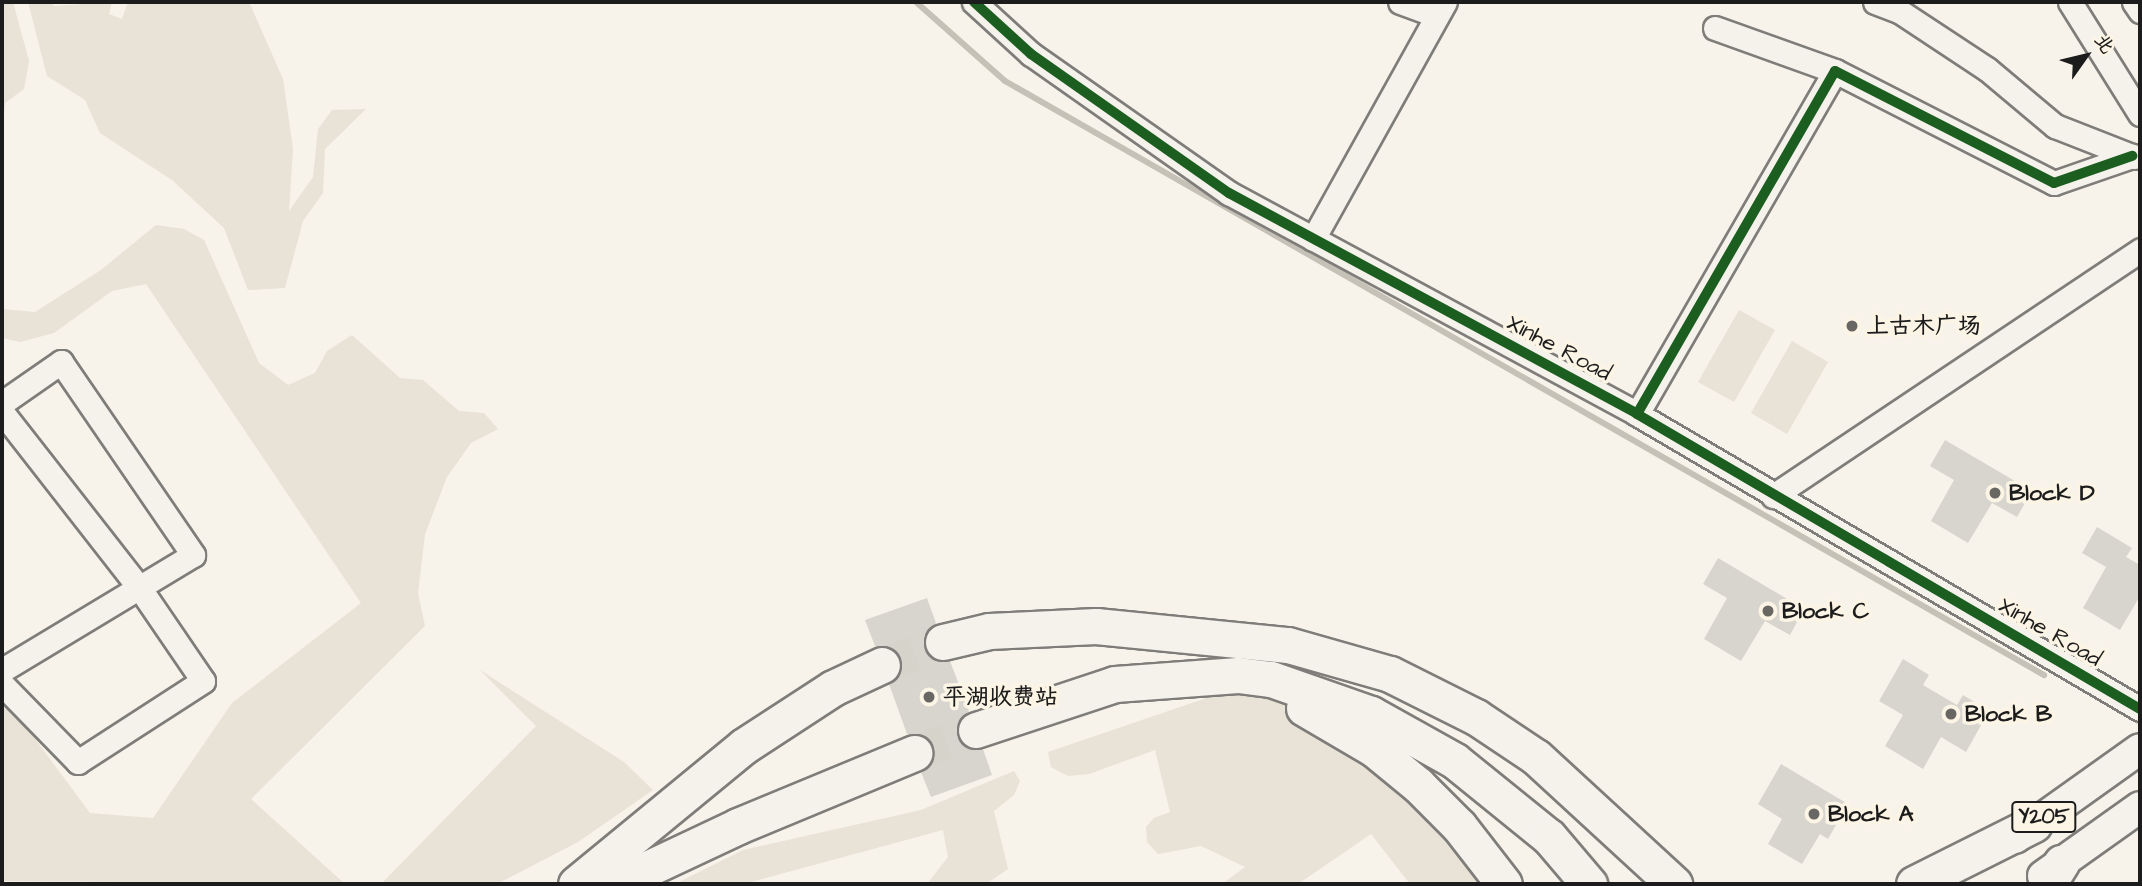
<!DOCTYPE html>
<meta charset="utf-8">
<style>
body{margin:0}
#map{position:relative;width:2142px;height:886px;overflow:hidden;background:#f7f3ea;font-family:"Architects Daughter","LXGW WenKai TC",sans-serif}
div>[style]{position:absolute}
.green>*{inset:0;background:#e8e2d7}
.stream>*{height:6px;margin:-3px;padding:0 3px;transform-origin:3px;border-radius:3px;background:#c5c1b7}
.building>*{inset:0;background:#d8d5cf}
.highway-tunnel>*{height:35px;margin-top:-17.5px;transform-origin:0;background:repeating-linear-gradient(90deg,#d6d3cb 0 35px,transparent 0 53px)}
.roads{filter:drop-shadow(2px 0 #7f7d79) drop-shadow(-2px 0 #7f7d79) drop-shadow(0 2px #7f7d79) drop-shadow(0 -2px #7f7d79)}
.minor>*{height:23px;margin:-11.5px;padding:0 11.5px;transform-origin:11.5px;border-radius:11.5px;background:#f5f2ec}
.major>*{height:30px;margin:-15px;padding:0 15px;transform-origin:15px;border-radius:15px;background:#f5f2ec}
.highway>*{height:35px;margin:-17.5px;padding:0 17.5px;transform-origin:17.5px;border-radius:17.5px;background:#f5f2ec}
.cycleway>*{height:10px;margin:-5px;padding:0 5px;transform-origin:5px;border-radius:5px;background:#1b5e20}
.dots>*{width:19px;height:19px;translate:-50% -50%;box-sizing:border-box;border:4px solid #fcf5e5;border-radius:50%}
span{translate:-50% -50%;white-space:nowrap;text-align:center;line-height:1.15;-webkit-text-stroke:7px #fcf5e5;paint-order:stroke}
.shield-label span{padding:2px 5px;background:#fcf5e5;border:2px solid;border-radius:5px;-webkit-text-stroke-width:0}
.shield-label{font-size:21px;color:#1c1c1c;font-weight:700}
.poi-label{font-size:23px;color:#1c1c1c;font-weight:700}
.left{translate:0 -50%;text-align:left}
.street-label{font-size:23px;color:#1c1c1c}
.frame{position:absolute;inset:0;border:4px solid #1c1c1c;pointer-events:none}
.north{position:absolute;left:2051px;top:21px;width:70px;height:70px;-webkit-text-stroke:5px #fcf5e5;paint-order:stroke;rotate:56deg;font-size:19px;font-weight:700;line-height:28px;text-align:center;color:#1c1c1c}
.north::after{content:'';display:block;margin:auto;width:24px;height:32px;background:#1c1c1c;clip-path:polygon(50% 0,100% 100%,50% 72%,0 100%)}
</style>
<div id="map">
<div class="green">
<div style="clip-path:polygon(2px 2px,13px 2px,29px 61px,24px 89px,5px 103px,2px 142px)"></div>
<div style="clip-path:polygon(28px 2px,52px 2px,54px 6px,112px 2px,109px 14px,122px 19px,128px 2px,249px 2px,283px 79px,293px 149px,289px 211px,313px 177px,318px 129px,332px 110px,366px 109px,325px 149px,323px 193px,303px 221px,285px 288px,248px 290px,224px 228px,172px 180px,100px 133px,85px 100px,47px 76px)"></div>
<div style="clip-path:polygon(156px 225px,184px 229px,204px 240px,259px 363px,288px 385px,315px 373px,327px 351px,352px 335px,400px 378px,423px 380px,459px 411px,484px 413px,498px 429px,471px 443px,447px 477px,425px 534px,418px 593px,425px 626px,251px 799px,345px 884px,2px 881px,2px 710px,10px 705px,90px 813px,153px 818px,232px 703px,361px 603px,146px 284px,112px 291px,54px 333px,20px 342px,2px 338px,2px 309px,35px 312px,101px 270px)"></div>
<div style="clip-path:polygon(1739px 310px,1775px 330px,1734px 402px,1698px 382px)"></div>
<div style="clip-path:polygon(1792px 341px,1828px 362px,1787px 434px,1751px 413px)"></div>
<div style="clip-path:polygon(480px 670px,624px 762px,653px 790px,578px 842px,497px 884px,381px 884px,536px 726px)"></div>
<div style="clip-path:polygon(1233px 689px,1313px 705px,1511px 884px,1410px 884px,1371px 834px,1298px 884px,1222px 884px,1245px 867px,1201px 846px,1158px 854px,1147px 842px,1146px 827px,1154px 818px,1170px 812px,1155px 750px,1089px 774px,1068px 776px,1051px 767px,1048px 752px)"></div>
<div style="clip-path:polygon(1014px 771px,1020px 781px,1014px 795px,994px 811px,1008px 869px,986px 884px,927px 884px,948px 857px,943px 830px,744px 884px,675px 884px,743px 850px,921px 810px)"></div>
</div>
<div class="stream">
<div style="left:916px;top:2px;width:119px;rotate:41.6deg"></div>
<div style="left:1005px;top:81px;width:1197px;rotate:29.76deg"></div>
</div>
<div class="building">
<div style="clip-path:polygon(1945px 440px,2032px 491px,2017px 517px,1992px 503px,1968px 543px,1931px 521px,1954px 480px,1930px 466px)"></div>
<div style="clip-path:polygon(2097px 527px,2132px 548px,2126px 557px,2140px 565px,2140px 596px,2120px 630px,2083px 608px,2106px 567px,2082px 553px)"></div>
<div style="clip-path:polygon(1718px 558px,1804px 609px,1790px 635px,1765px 621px,1741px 661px,1704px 639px,1727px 598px,1703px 584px)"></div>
<div style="clip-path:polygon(927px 598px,936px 623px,924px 636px,924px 647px,937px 661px,950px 661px,969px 711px,957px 725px,957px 737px,971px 749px,983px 749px,992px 775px,931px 797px,921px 772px,930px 765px,933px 746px,926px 737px,907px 734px,889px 684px,899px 676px,900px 657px,893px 648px,875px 646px,865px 620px)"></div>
<div style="clip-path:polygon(1903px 659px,1929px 675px,1923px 685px,1957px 705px,1963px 695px,1989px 711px,1966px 752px,1941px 737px,1923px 769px,1885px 746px,1903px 715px,1879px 701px)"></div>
<div style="clip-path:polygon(1781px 764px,1848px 804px,1828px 839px,1820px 834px,1802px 864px,1768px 844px,1782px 819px,1758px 804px)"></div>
</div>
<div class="highway-tunnel">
<div style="left:882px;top:665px;width:65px;rotate:-20.7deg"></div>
<div style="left:914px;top:753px;width:66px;rotate:-20.4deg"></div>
</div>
<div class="roads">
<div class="minor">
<div style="left:974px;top:2px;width:77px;rotate:42.4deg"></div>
<div style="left:1031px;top:54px;width:242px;rotate:35.1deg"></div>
<div style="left:1229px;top:193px;width:464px;rotate:28.4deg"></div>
<div style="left:1637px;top:414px;width:583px;rotate:30.39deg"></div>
<div style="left:1400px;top:2px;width:37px;rotate:20deg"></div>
<div style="left:1875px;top:2px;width:26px;rotate:21deg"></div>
<div style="left:1899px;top:11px;width:105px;rotate:33.4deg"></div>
<div style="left:1987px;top:69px;width:89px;rotate:40deg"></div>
<div style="left:2055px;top:126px;width:85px;rotate:21.4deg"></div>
<div style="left:2070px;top:2px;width:132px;rotate:58deg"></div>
<div style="left:2134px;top:2px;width:11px;rotate:56deg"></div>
<div style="left:1715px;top:28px;width:127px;rotate:19.7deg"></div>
<div style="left:1313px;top:239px;width:271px;rotate:-60.9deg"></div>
<div style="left:2px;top:403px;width:72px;rotate:-34.8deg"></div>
<div style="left:61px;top:362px;width:234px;rotate:55.6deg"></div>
<div style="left:193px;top:555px;width:223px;rotate:148.9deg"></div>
<div style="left:2px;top:412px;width:226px;rotate:52deg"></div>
<div style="left:141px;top:590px;width:110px;rotate:55.7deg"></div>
<div style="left:203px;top:681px;width:149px;rotate:147.1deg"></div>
<div style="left:78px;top:762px;width:109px;rotate:-134.3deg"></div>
<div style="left:1637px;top:414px;width:396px;rotate:-60deg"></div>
<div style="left:1835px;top:71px;width:246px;rotate:27.1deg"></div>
<div style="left:2054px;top:183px;width:83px;rotate:-19.1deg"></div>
<div style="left:1773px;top:496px;width:442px;rotate:-33.8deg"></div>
</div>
<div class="major">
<div style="left:2015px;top:838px;width:153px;rotate:-35.5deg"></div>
<div style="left:2043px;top:876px;width:119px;rotate:-35.4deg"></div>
</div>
<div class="highway">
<div style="left:943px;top:642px;width:47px;rotate:-13.4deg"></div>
<div style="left:989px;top:631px;width:107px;rotate:-2.7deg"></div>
<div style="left:1096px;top:626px;width:193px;rotate:5.7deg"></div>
<div style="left:1288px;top:645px;width:106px;rotate:15.9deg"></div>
<div style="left:1390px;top:674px;width:96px;rotate:26.6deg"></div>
<div style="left:1476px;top:717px;width:72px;rotate:33.7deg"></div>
<div style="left:1536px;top:757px;width:188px;rotate:42.6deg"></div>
<div style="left:1304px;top:708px;width:81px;rotate:30.4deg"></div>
<div style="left:1374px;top:749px;width:57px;rotate:39.3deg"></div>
<div style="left:1418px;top:785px;width:58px;rotate:45deg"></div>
<div style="left:1459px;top:826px;width:73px;rotate:52.2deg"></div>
<div style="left:976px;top:730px;width:146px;rotate:-18.3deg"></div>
<div style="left:1115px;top:684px;width:123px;rotate:-4.2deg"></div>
<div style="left:1238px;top:675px;width:33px;rotate:7deg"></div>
<div style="left:1271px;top:679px;width:106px;rotate:19.3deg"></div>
<div style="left:1371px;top:714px;width:96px;rotate:29.2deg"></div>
<div style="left:1455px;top:761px;width:121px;rotate:39deg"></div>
<div style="left:1549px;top:837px;width:62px;rotate:49.6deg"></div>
<div style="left:576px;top:884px;width:217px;rotate:-39.4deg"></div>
<div style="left:744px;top:746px;width:106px;rotate:-33.1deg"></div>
<div style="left:833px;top:688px;width:54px;rotate:-25.1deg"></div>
<div style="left:615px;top:884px;width:136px;rotate:-25.2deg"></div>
<div style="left:738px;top:826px;width:191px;rotate:-22.5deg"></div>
<div style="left:1914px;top:884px;width:134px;rotate:-26.6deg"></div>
<div style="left:2048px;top:884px;width:25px;rotate:-58deg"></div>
</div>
</div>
<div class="cycleway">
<div style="left:974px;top:2px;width:77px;rotate:42.4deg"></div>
<div style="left:1031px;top:54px;width:242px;rotate:35.1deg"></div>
<div style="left:1229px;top:193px;width:464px;rotate:28.4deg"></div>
<div style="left:1637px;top:414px;width:583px;rotate:30.39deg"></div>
<div style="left:1637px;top:414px;width:396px;rotate:-60deg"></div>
<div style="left:1835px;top:71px;width:246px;rotate:27.1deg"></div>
<div style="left:2054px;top:183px;width:83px;rotate:-19.1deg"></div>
</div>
<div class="dots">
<div style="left:1852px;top:326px;background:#696764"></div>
<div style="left:1995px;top:493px;background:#696764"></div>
<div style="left:1768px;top:611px;background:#696764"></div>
<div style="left:929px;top:697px;background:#696764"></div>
<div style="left:1951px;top:714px;background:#696764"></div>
<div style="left:1814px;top:814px;background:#696764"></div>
</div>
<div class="shield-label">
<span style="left:2044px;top:817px">Y205</span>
</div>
<div class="poi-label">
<span class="left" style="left:1866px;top:326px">上古木广场</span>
<span class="left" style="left:2009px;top:493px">Block D</span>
<span class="left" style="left:1782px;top:611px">Block C</span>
<span class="left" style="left:943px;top:697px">平湖收费站</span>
<span class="left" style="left:1965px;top:714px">Block B</span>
<span class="left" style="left:1828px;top:814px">Block A</span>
</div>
<div class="street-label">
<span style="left:1559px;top:348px;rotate:28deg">Xinhe Road</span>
<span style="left:2050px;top:632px;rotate:30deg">Xinhe Road</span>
</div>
<div class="frame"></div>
<div class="north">北</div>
</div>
